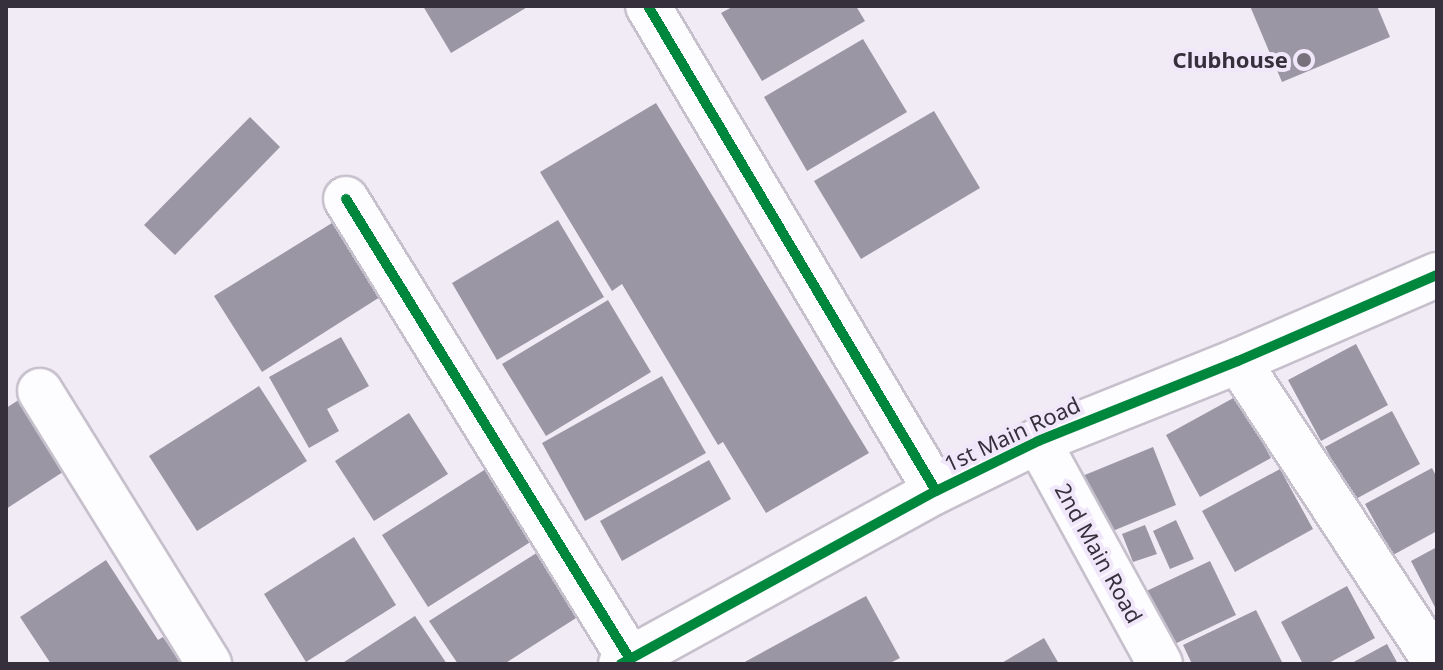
<!DOCTYPE html>
<style>
body{margin:0}
#map{position:relative;width:1443px;height:670px;overflow:hidden;background:#f1ebf6;font-family:"Noto Sans",sans-serif}
div>[style]{position:absolute}
.building>*{inset:0;background:#9a96a4}
.roads{filter:drop-shadow(2px 0 #c6c0cc) drop-shadow(-2px 0 #c6c0cc) drop-shadow(0 2px #c6c0cc) drop-shadow(0 -2px #c6c0cc)}
.minor>*{height:44px;margin:-22px;padding:0 22px;transform-origin:22px;border-radius:22px;background:#fdfcfe}
.cycleway>*{height:10px;margin:-5px;padding:0 5px;transform-origin:5px;border-radius:5px;background:#00873e}
.dots>*{width:22px;height:22px;translate:-50% -50%;box-sizing:border-box;border:4px solid #f1e7fb;border-radius:50%}
span{translate:-50% -50%;white-space:nowrap;text-align:center;line-height:1.15;-webkit-text-stroke:8px #f1e7fb;paint-order:stroke}
.poi-label{font-size:22px;color:#36303c;font-weight:700}
.right{translate:-100% -50%;text-align:right}
.street-label{font-size:22px;color:#36303c}
.frame{position:absolute;inset:0;border:8px solid #36303c;pointer-events:none}
</style>
<div id="map">
<div class="building">
<div style="clip-path:polygon(423px 6px,529px 6px,451px 53px)"></div>
<div style="clip-path:polygon(734px 6px,856px 6px,865px 21px,762px 81px,721px 13px)"></div>
<div style="clip-path:polygon(1250px 6px,1377px 6px,1390px 37px,1282px 82px)"></div>
<div style="clip-path:polygon(863px 39px,907px 112px,807px 171px,764px 97px)"></div>
<div style="clip-path:polygon(656px 103px,869px 453px,766px 513px,723px 442px,718px 445px,622px 284px,612px 291px,540px 172px)"></div>
<div style="clip-path:polygon(934px 111px,980px 188px,861px 259px,814px 181px)"></div>
<div style="clip-path:polygon(250px 117px,280px 147px,175px 255px,144px 225px)"></div>
<div style="clip-path:polygon(558px 220px,604px 297px,497px 360px,452px 283px)"></div>
<div style="clip-path:polygon(332px 223px,380px 297px,262px 372px,214px 296px)"></div>
<div style="clip-path:polygon(608px 300px,651px 372px,546px 436px,502px 364px)"></div>
<div style="clip-path:polygon(341px 337px,369px 386px,327px 409px,339px 431px,309px 448px,269px 377px)"></div>
<div style="clip-path:polygon(1356px 344px,1388px 405px,1321px 441px,1288px 380px)"></div>
<div style="clip-path:polygon(662px 376px,706px 453px,585px 521px,542px 443px)"></div>
<div style="clip-path:polygon(259px 386px,307px 461px,197px 531px,149px 456px)"></div>
<div style="clip-path:polygon(25px 396px,72px 466px,6px 509px,6px 408px)"></div>
<div style="clip-path:polygon(1237px 396px,1271px 458px,1200px 497px,1166px 435px)"></div>
<div style="clip-path:polygon(1392px 411px,1420px 464px,1354px 500px,1325px 447px)"></div>
<div style="clip-path:polygon(409px 413px,448px 474px,374px 521px,335px 461px)"></div>
<div style="clip-path:polygon(1153px 447px,1176px 505px,1098px 537px,1075px 479px)"></div>
<div style="clip-path:polygon(709px 460px,731px 499px,622px 561px,600px 521px)"></div>
<div style="clip-path:polygon(489px 467px,535px 539px,428px 607px,382px 535px)"></div>
<div style="clip-path:polygon(1432px 468px,1437px 478px,1437px 531px,1393px 555px,1365px 504px)"></div>
<div style="clip-path:polygon(1280px 469px,1313px 529px,1235px 572px,1202px 511px)"></div>
<div style="clip-path:polygon(1176px 520px,1194px 559px,1170px 569px,1153px 531px)"></div>
<div style="clip-path:polygon(1145px 525px,1157px 554px,1133px 562px,1122px 534px)"></div>
<div style="clip-path:polygon(354px 537px,396px 605px,306px 662px,264px 594px)"></div>
<div style="clip-path:polygon(546px 547px,587px 611px,504px 664px,458px 664px,429px 621px)"></div>
<div style="clip-path:polygon(1437px 547px,1437px 611px,1411px 561px)"></div>
<div style="clip-path:polygon(106px 560px,158px 640px,163px 637px,181px 664px,51px 664px,20px 617px)"></div>
<div style="clip-path:polygon(1210px 561px,1236px 615px,1164px 649px,1138px 595px)"></div>
<div style="clip-path:polygon(1347px 586px,1375px 638px,1327px 664px,1303px 664px,1281px 622px)"></div>
<div style="clip-path:polygon(866px 596px,900px 658px,888px 664px,741px 664px)"></div>
<div style="clip-path:polygon(1256px 610px,1283px 664px,1192px 664px,1183px 645px)"></div>
<div style="clip-path:polygon(415px 616px,447px 664px,341px 664px)"></div>
<div style="clip-path:polygon(1044px 638px,1059px 664px,1000px 664px)"></div>
<div style="clip-path:polygon(1387px 644px,1398px 664px,1350px 664px)"></div>
</div>
<div class="roads">
<div class="minor">
<div style="left:648px;top:6px;width:564px;rotate:59.3deg"></div>
<div style="left:346px;top:199px;width:541px;rotate:58.31deg"></div>
<div style="left:1238px;top:361px;width:363px;rotate:56.7deg"></div>
<div style="left:40px;top:391px;width:321px;rotate:58.2deg"></div>
<div style="left:1038px;top:441px;width:254px;rotate:61.3deg"></div>
<div style="left:621px;top:664px;width:359px;rotate:-28.8deg"></div>
<div style="left:936px;top:491px;width:114px;rotate:-26.1deg"></div>
<div style="left:1038px;top:441px;width:215px;rotate:-21.8deg"></div>
<div style="left:1238px;top:361px;width:217px;rotate:-23.4deg"></div>
</div>
</div>
<div class="cycleway">
<div style="left:648px;top:6px;width:564px;rotate:59.3deg"></div>
<div style="left:346px;top:199px;width:541px;rotate:58.31deg"></div>
<div style="left:621px;top:664px;width:359px;rotate:-28.8deg"></div>
<div style="left:936px;top:491px;width:114px;rotate:-26.1deg"></div>
<div style="left:1038px;top:441px;width:215px;rotate:-21.8deg"></div>
<div style="left:1238px;top:361px;width:217px;rotate:-23.4deg"></div>
</div>
<div class="dots">
<div style="left:1304px;top:60px;background:#77717d"></div>
</div>
<div class="poi-label">
<span class="right" style="left:1288px;top:60px">Clubhouse</span>
</div>
<div class="street-label">
<span style="left:1012px;top:434px;rotate:-25deg">1st Main Road</span>
<span style="left:1099px;top:553px;rotate:61deg">2nd Main Road</span>
</div>
<div class="frame"></div>
</div>
